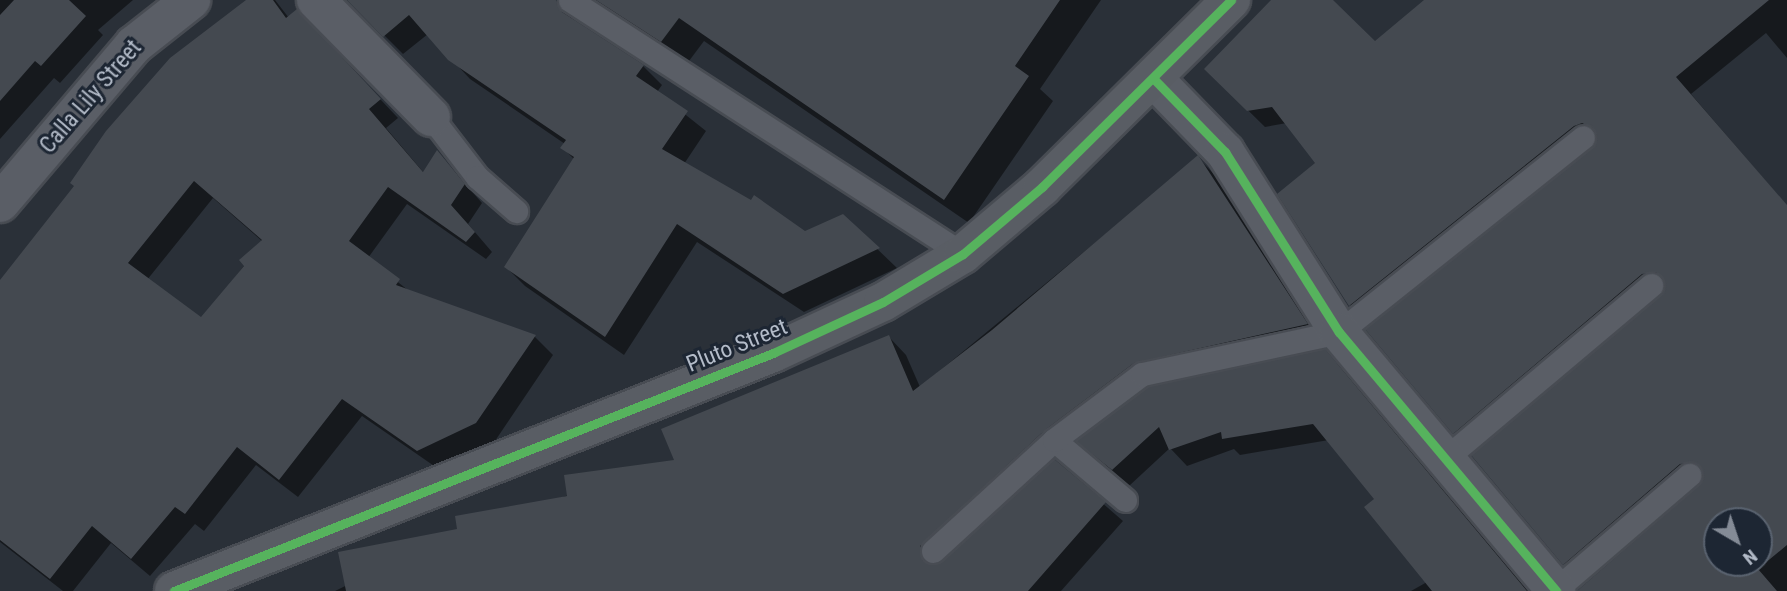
<!DOCTYPE html>
<style>
body{margin:0}
#map{position:relative;width:1787px;height:591px;overflow:hidden;background:#2a3038;font-family:"Roboto Condensed",sans-serif}
div>[style]{position:absolute}
.shadow>*{inset:0;background:#0007}
.building>*{inset:0;background:#444950}
.roads{filter:drop-shadow(2px 0 #484c53) drop-shadow(-2px 0 #484c53) drop-shadow(0 2px #484c53) drop-shadow(0 -2px #484c53)}
.lane>*{height:23px;margin:-11.5px;padding:0 11.5px;transform-origin:11.5px;border-radius:11.5px;background:#5a5e66}
.street>*{height:38px;margin:-19px;padding:0 19px;transform-origin:19px;border-radius:19px;background:#5a5e66}
.secondary>*{height:38px;margin:-19px;padding:0 19px;transform-origin:19px;border-radius:19px;background:#595d64}
.cycleway>*{height:9px;margin:-4.5px;padding:0 4.5px;transform-origin:4.5px;border-radius:4.5px;background:#56b35d}
span{translate:-50% -50%;white-space:nowrap;text-align:center;line-height:1.15;-webkit-text-stroke:6px #1d2633;paint-order:stroke}
.street-label{font-size:23px;color:#b4bcc9}
.north{position:absolute;left:1703px;top:507px;width:70px;height:70px;box-sizing:border-box;background:#1d2633;border:2px solid #59626f;border-radius:50%;rotate:141deg;font-size:19px;font-weight:700;line-height:28px;text-align:center;color:#b4bcc9}
.north::after{content:'';display:block;margin:auto;width:24px;height:32px;background:#848b96;clip-path:polygon(50% 0,100% 100%,50% 72%,0 100%)}
</style>
<div id="map">
<div class="shadow">
<div style="clip-path:polygon(0 0,133px 0,98px 30px,103px 35px,60px 83px,54px 78px,0 139px)"></div>
<div style="clip-path:polygon(evenodd,249px 0,275px 0,289px 18px,315px 30px,398px 118px,386px 128px,424px 173px,438px 153px,482px 203px,468px 224px,492px 252px,486px 259px,407px 204px,368px 258px,409px 291px,535px 337px,553px 355px,495px 441px,437px 468px,362px 416px,298px 497px,256px 465px,204px 531px,195px 524px,150px 576px,111px 543px,73px 591px,63px 591px,0 542px,0 283px,249px 0,213px 198px,263px 242px,201px 320px,147px 280px,213px 198px)"></div>
<div style="clip-path:polygon(349px 0,556px 2px,575px 21px,643px 66px,662px 85px,657px 92px,706px 131px,684px 164px,805px 233px,843px 216px,897px 268px,804px 312px,697px 242px,624px 355px,525px 286px,506px 267px,575px 160px,563px 148px,565px 144px,470px 79px,428px 34px,403px 54px)"></div>
<div style="clip-path:polygon(581px 0,1101px 0,1040px 89px,1053px 101px,969px 223px,704px 41px,686px 65px)"></div>
<div style="clip-path:polygon(evenodd,1274px 0,1330px 0,1375px 44px,1427px 0,1787px 0,1787px 58px,1766px 33px,1691px 94px,1787px 206px,1787px 591px,1579px 591px,1705px 480px,1697px 480px,1580px 580px,1564px 564px,1664px 289px,1470px 449px,1454px 433px,1597px 140px,1366px 322px,1350px 305px,1280px 194px,1318px 163px,1287px 123px,1265px 127px,1206px 69px,1274px 0,1717px 521px,1759px 521px,1759px 563px,1717px 563px,1717px 521px)"></div>
<div style="clip-path:polygon(1198px 158px,1215px 175px,1324px 342px,1157px 378px,1062px 447px,937px 564px,1054px 461px,1123px 521px,1061px 591px,335px 591px,459px 530px,676px 461px,889px 337px,906px 355px,920px 387px)"></div>
<div style="clip-path:polygon(1324px 351px,1341px 368px,1532px 591px,1411px 591px,1427px 582px,1376px 499px,1329px 440px,1240px 455px,1234px 449px,1187px 466px,1170px 448px,1129px 486px,1079px 441px)"></div>
</div>
<div class="building">
<div style="clip-path:polygon(14px 0,69px 0,86px 16px,41px 66px,35px 61px,0 101px,0 15px)"></div>
<div style="clip-path:polygon(evenodd,246px 0,273px 0,286px 18px,297px 9px,381px 99px,369px 109px,423px 172px,437px 150px,465px 184px,451px 205px,475px 232px,466px 242px,388px 187px,349px 241px,400px 279px,396px 285px,536px 335px,476px 423px,417px 451px,342px 399px,279px 480px,237px 447px,185px 514px,175px 507px,131px 559px,92px 526px,50px 579px,0 540px,0 280px,74px 186px,70px 183px,106px 131px,170px 58px,246px 0,194px 181px,262px 240px,239px 260px,244px 266px,201px 317px,128px 263px,194px 181px)"></div>
<div style="clip-path:polygon(347px 0,556px 0,562px 12px,644px 65px,636px 76px,688px 111px,662px 149px,751px 200px,754px 195px,805px 231px,843px 214px,880px 248px,783px 294px,677px 224px,605px 337px,504px 267px,574px 157px,560px 148px,566px 140px,448px 60px,409px 15px,383px 37px)"></div>
<div style="clip-path:polygon(596px 0,1060px 0,1015px 66px,1029px 76px,944px 200px,679px 18px,661px 42px)"></div>
<div style="clip-path:polygon(evenodd,1271px 0,1333px 0,1375px 41px,1424px 0,1769px 0,1676px 77px,1787px 205px,1787px 545px,1758px 569px,1777px 591px,1577px 591px,1698px 486px,1703px 473px,1694px 462px,1680px 464px,1563px 565px,1471px 455px,1660px 296px,1665px 283px,1656px 272px,1642px 274px,1453px 434px,1365px 329px,1592px 148px,1597px 136px,1593px 128px,1582px 123px,1574px 126px,1349px 306px,1277px 194px,1315px 163px,1272px 107px,1247px 111px,1204px 69px,1271px 0,1717px 521px,1759px 521px,1759px 563px,1717px 563px,1717px 521px)"></div>
<div style="clip-path:polygon(1198px 155px,1308px 324px,1134px 363px,1045px 430px,920px 546px,923px 561px,942px 562px,1054px 459px,1106px 502px,1028px 591px,346px 591px,338px 552px,457px 529px,455px 516px,567px 496px,564px 475px,674px 460px,661px 429px,889px 335px,913px 391px,992px 330px)"></div>
<div style="clip-path:polygon(1325px 349px,1527px 591px,1432px 591px,1364px 507px,1374px 499px,1313px 424px,1222px 439px,1221px 432px,1169px 450px,1159px 427px,1112px 470px,1076px 441px,1148px 387px)"></div>
</div>
<div class="roads">
<div class="lane">
<div style="left:570px;top:0;width:468px;rotate:32.9deg"></div>
<div style="left:431px;top:117px;width:76px;rotate:52.5deg"></div>
<div style="left:477px;top:177px;width:52px;rotate:41.1deg"></div>
<div style="left:1054px;top:440px;width:93px;rotate:40.2deg"></div>
<div style="left:1447px;top:457px;width:267px;rotate:-40.1deg"></div>
<div style="left:933px;top:551px;width:164px;rotate:-42.5deg"></div>
<div style="left:1054px;top:440px;width:110px;rotate:-36.9deg"></div>
<div style="left:1142px;top:374px;width:201px;rotate:-12deg"></div>
<div style="left:1339px;top:332px;width:312px;rotate:-38.6deg"></div>
<div style="left:1555px;top:590px;width:177px;rotate:-40.6deg"></div>
</div>
<div class="street">
<div style="left:316px;top:0;width:164px;rotate:45.5deg"></div>
<div style="left:1154px;top:79px;width:102px;rotate:45.8deg"></div>
<div style="left:1225px;top:152px;width:213px;rotate:57.7deg"></div>
<div style="left:1339px;top:332px;width:338px;rotate:50deg"></div>
<div style="left:0;top:203px;width:207px;rotate:-49.7deg"></div>
<div style="left:134px;top:45px;width:73px;rotate:-38.3deg"></div>
</div>
<div class="secondary">
<div style="left:174px;top:591px;width:645px;rotate:-21.67deg"></div>
<div style="left:773px;top:353px;width:121px;rotate:-24.9deg"></div>
<div style="left:883px;top:302px;width:93px;rotate:-31deg"></div>
<div style="left:963px;top:254px;width:104px;rotate:-40.3deg"></div>
<div style="left:1042px;top:187px;width:266px;rotate:-44.7deg"></div>
</div>
</div>
<div class="cycleway">
<div style="left:1154px;top:79px;width:102px;rotate:45.8deg"></div>
<div style="left:1225px;top:152px;width:213px;rotate:57.7deg"></div>
<div style="left:1339px;top:332px;width:338px;rotate:50deg"></div>
<div style="left:174px;top:591px;width:645px;rotate:-21.67deg"></div>
<div style="left:773px;top:353px;width:121px;rotate:-24.9deg"></div>
<div style="left:883px;top:302px;width:93px;rotate:-31deg"></div>
<div style="left:963px;top:254px;width:104px;rotate:-40.3deg"></div>
<div style="left:1042px;top:187px;width:266px;rotate:-44.7deg"></div>
</div>
<div class="street-label">
<span style="left:91px;top:97px;rotate:-49deg">Calla Lily Street</span>
<span style="left:737px;top:346px;rotate:-22deg">Pluto Street</span>
</div>
<div class="north">N</div>
</div>
